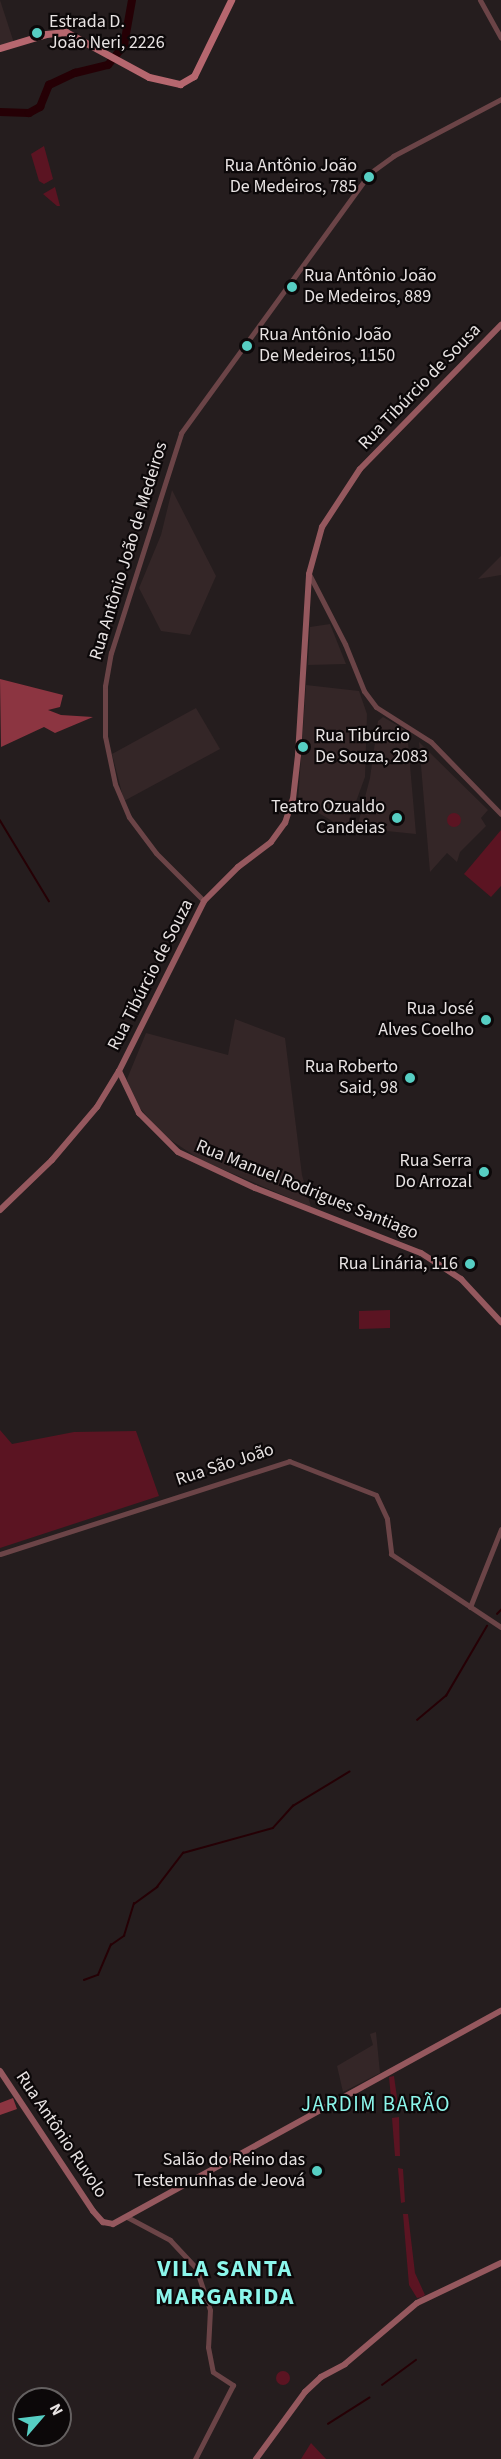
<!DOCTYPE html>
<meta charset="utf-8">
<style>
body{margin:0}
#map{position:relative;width:501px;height:2459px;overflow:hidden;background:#251d1e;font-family:"Source Sans 3",sans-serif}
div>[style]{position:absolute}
.built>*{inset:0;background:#342627}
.green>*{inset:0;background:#5b1422}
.round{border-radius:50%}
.forest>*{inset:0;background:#8c3541}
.stream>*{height:1.5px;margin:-0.75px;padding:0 0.75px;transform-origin:0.75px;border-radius:0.75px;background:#250005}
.river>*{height:8px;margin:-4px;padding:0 4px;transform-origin:4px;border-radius:4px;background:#250005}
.tertiary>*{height:5px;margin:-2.5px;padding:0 2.5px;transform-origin:2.5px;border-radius:2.5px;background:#6b4447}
.secondary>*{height:6px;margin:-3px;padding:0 3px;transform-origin:3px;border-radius:3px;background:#95585e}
.primary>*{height:7px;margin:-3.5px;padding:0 3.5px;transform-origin:3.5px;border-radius:3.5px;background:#b6676f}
.dots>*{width:16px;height:16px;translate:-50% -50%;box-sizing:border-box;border:3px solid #0c0809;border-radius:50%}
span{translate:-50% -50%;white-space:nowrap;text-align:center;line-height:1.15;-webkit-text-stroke:4.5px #0c0809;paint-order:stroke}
.poi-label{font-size:18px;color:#e8e3e3}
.left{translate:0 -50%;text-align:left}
.right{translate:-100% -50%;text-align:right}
.street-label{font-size:18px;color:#e8e3e3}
.quarter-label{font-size:21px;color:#8cf6eb;letter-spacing:1.5px}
.district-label{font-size:24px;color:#8cf6eb;font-weight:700;letter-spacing:1.5px}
.north{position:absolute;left:12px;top:2387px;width:60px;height:60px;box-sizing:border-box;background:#0c0809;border:2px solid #646060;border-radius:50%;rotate:62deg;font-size:16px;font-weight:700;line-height:24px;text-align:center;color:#e8e3e3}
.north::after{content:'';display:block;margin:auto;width:21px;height:27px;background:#56cec3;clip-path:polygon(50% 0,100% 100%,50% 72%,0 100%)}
</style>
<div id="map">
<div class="built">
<div style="clip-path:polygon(0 0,14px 43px,0 47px)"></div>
<div style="clip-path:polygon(172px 490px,216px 576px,190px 635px,161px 631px,139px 588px,161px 535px)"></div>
<div style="clip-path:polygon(501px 556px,501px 575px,478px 579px)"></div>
<div style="clip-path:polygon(330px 624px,346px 664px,308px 665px,310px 627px)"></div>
<div style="clip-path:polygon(306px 685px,359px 691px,367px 714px,365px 777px,346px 829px,298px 801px)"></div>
<div style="clip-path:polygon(196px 708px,220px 749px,124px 801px,112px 754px)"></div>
<div style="clip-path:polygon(383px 717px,407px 731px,416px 834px,357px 828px,370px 778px,378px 721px)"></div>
<div style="clip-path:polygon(419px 742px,488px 810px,481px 818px,486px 826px,460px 852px,457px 862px,447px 853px,430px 872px)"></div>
<div style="clip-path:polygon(235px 1019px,285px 1038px,302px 1175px,311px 1207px,201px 1160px,163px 1135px,133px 1100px,127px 1079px,146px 1033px,228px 1055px)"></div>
<div style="clip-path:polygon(376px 2032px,380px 2073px,343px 2092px,337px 2066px,373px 2045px,370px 2034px)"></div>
</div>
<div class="green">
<div style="clip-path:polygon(44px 146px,53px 179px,44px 184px,39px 181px,31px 154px)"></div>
<div style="clip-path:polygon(55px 187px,60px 206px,57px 206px,43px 194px)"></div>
<div class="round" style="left:447px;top:813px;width:14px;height:14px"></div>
<div style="clip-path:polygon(501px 830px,501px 886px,491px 897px,464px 874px)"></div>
<div style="clip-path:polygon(390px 1310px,390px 1328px,359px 1329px,359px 1311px)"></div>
<div style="clip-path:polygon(0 1430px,12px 1444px,74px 1432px,136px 1431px,159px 1496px,0 1548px)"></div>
<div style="clip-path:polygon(394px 2076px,398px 2105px,392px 2109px,389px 2077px)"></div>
<div style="clip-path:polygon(399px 2117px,400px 2156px,395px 2156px,392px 2118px)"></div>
<div style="clip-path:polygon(398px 2168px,403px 2169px,405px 2202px,401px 2203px)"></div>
<div style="clip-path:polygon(403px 2214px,408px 2214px,415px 2273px,425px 2295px,422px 2297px,417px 2298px,409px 2285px)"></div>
<div class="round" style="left:276px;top:2371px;width:14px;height:14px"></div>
<div style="clip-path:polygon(311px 2443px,326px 2459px,301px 2459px)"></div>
</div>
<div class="forest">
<div style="clip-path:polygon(0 679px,63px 695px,60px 707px,48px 710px,61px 715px,93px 717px,55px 733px,44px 727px,1px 747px)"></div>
<div style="clip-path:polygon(13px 2098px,17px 2109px,0 2115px,0 2103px)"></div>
</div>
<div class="stream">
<div style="left:0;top:820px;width:95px;rotate:58.8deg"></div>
<div style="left:497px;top:1614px;width:6px;rotate:-45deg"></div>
<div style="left:417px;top:1720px;width:38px;rotate:-40deg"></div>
<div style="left:446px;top:1696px;width:81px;rotate:-59.6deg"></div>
<div style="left:84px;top:1980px;width:15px;rotate:-20deg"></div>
<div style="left:98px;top:1975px;width:33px;rotate:-67deg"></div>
<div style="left:111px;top:1945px;width:16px;rotate:-35deg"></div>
<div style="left:124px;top:1936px;width:34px;rotate:-73deg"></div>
<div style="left:134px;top:1904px;width:29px;rotate:-36deg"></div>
<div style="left:157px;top:1887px;width:43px;rotate:-52.6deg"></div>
<div style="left:183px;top:1853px;width:93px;rotate:-15.5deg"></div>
<div style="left:273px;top:1828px;width:30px;rotate:-48deg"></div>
<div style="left:293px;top:1806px;width:66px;rotate:-31.3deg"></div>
<div style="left:382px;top:2385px;width:42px;rotate:-36.3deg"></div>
<div style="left:328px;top:2424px;width:49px;rotate:-32.4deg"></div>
</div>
<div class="river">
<div style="left:0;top:112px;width:29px;rotate:2deg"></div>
<div style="left:29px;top:113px;width:13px;rotate:-29deg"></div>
<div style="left:40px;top:107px;width:24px;rotate:-68deg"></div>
<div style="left:49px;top:85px;width:29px;rotate:-25deg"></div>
<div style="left:75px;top:73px;width:34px;rotate:-14deg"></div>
<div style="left:108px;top:65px;width:26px;rotate:-51deg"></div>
<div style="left:124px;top:45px;width:46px;rotate:-79.9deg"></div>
</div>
<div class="tertiary">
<div style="left:480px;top:0;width:43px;rotate:61.1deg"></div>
<div style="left:309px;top:574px;width:79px;rotate:62.8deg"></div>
<div style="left:345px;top:644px;width:51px;rotate:68deg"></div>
<div style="left:364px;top:691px;width:20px;rotate:53deg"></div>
<div style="left:376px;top:707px;width:65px;rotate:32.5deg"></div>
<div style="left:431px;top:742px;width:100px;rotate:45.8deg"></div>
<div style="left:204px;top:901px;width:68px;rotate:-135deg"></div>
<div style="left:156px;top:853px;width:45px;rotate:-126.9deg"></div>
<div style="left:129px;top:817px;width:36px;rotate:-113deg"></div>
<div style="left:115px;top:784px;width:49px;rotate:-101.8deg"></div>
<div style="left:105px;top:736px;width:50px;rotate:-90deg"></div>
<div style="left:105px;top:686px;width:34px;rotate:-80deg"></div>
<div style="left:111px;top:653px;width:231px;rotate:-72.3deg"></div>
<div style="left:181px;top:433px;width:321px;rotate:-54deg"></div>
<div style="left:370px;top:173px;width:29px;rotate:-36deg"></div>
<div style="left:393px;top:156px;width:122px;rotate:-27.8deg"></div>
<div style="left:0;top:1554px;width:304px;rotate:-17.8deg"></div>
<div style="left:289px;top:1461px;width:93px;rotate:21.3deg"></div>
<div style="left:376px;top:1495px;width:26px;rotate:65deg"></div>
<div style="left:387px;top:1519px;width:35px;rotate:83deg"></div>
<div style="left:391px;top:1554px;width:132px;rotate:33.6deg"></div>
<div style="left:470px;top:1607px;width:84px;rotate:-68.3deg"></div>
<div style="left:127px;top:2217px;width:49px;rotate:28.1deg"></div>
<div style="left:170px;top:2240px;width:38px;rotate:47deg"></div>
<div style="left:196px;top:2268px;width:44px;rotate:71.6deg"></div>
<div style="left:210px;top:2310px;width:37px;rotate:93deg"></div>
<div style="left:208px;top:2347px;width:25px;rotate:79deg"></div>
<div style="left:213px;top:2372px;width:24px;rotate:33deg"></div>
<div style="left:233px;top:2385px;width:83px;rotate:117.2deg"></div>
</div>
<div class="secondary">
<div style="left:119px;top:1071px;width:47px;rotate:64.5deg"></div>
<div style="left:139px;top:1113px;width:55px;rotate:45deg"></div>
<div style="left:178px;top:1152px;width:85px;rotate:25.1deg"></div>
<div style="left:255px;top:1188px;width:178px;rotate:21.4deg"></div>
<div style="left:421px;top:1253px;width:48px;rotate:33deg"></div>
<div style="left:461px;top:1279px;width:59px;rotate:47.1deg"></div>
<div style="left:0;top:1210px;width:72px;rotate:-43.9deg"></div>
<div style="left:52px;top:1160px;width:70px;rotate:-49.7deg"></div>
<div style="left:97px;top:1107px;width:42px;rotate:-58.6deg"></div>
<div style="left:119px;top:1071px;width:190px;rotate:-63.4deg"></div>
<div style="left:204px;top:901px;width:48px;rotate:-45deg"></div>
<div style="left:238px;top:867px;width:41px;rotate:-37.1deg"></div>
<div style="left:271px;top:842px;width:24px;rotate:-54deg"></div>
<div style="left:285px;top:823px;width:25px;rotate:-72deg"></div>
<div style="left:293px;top:799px;width:44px;rotate:-83.5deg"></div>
<div style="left:298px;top:755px;width:181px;rotate:-86.5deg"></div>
<div style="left:309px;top:574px;width:49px;rotate:-74.5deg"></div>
<div style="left:322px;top:527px;width:69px;rotate:-56.8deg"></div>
<div style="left:360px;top:469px;width:202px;rotate:-45.6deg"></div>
<div style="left:0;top:2071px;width:168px;rotate:56.4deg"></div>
<div style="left:93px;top:2211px;width:15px;rotate:48deg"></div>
<div style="left:103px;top:2222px;width:10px;rotate:11deg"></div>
<div style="left:113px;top:2224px;width:443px;rotate:-28.8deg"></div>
<div style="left:256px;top:2459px;width:83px;rotate:-53.8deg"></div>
<div style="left:305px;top:2392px;width:22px;rotate:-43deg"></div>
<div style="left:321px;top:2377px;width:27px;rotate:-28deg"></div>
<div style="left:345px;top:2364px;width:94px;rotate:-40.3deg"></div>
<div style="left:417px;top:2303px;width:93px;rotate:-25.5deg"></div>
</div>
<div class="primary">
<div style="left:0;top:48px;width:48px;rotate:-16.9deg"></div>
<div style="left:46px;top:34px;width:20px;rotate:-6deg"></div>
<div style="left:66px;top:32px;width:94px;rotate:28.5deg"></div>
<div style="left:149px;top:77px;width:32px;rotate:13deg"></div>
<div style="left:180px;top:84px;width:16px;rotate:-30deg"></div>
<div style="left:194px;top:76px;width:85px;rotate:-64deg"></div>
</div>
<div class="dots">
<div style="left:37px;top:33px;background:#56cec3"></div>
<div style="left:369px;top:177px;background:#56cec3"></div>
<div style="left:292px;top:287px;background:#56cec3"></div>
<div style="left:247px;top:346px;background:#56cec3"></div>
<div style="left:303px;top:747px;background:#56cec3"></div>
<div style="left:397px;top:818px;background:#56cec3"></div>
<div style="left:486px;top:1020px;background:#56cec3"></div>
<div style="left:410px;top:1078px;background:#56cec3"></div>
<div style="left:484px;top:1172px;background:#56cec3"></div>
<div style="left:470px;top:1264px;background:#56cec3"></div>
<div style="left:317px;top:2171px;background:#56cec3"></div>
</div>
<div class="poi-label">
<span class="left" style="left:49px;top:33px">Estrada D.<br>João Neri, 2226</span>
<span class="right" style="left:357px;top:177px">Rua Antônio João<br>De Medeiros, 785</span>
<span class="left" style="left:304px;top:287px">Rua Antônio João<br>De Medeiros, 889</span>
<span class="left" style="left:259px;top:346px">Rua Antônio João<br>De Medeiros, 1150</span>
<span class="left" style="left:315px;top:747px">Rua Tibúrcio<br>De Souza, 2083</span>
<span class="right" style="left:385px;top:818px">Teatro Ozualdo<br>Candeias</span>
<span class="right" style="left:474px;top:1020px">Rua José<br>Alves Coelho</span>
<span class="right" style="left:398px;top:1078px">Rua Roberto<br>Said, 98</span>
<span class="right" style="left:472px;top:1172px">Rua Serra<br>Do Arrozal</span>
<span class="right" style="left:458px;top:1264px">Rua Linária, 116</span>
<span class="right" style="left:305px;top:2171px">Salão do Reino das<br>Testemunhas de Jeová</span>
</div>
<div class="street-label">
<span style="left:420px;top:387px;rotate:-46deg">Rua Tibúrcio de Sousa</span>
<span style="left:129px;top:551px;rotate:-73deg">Rua Antônio João de Medeiros</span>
<span style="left:151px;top:975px;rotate:-63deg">Rua Tibúrcio de Souza</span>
<span style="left:307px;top:1190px;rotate:22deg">Rua Manuel Rodrigues Santiago</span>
<span style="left:225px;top:1465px;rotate:-18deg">Rua São João</span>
<span style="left:61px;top:2135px;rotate:56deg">Rua Antônio Ruvolo</span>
</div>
<div class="quarter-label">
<span style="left:376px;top:2104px">JARDIM BARÃO</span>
</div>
<div class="district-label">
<span style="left:225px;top:2283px">VILA SANTA<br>MARGARIDA</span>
</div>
<div class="north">N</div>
</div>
